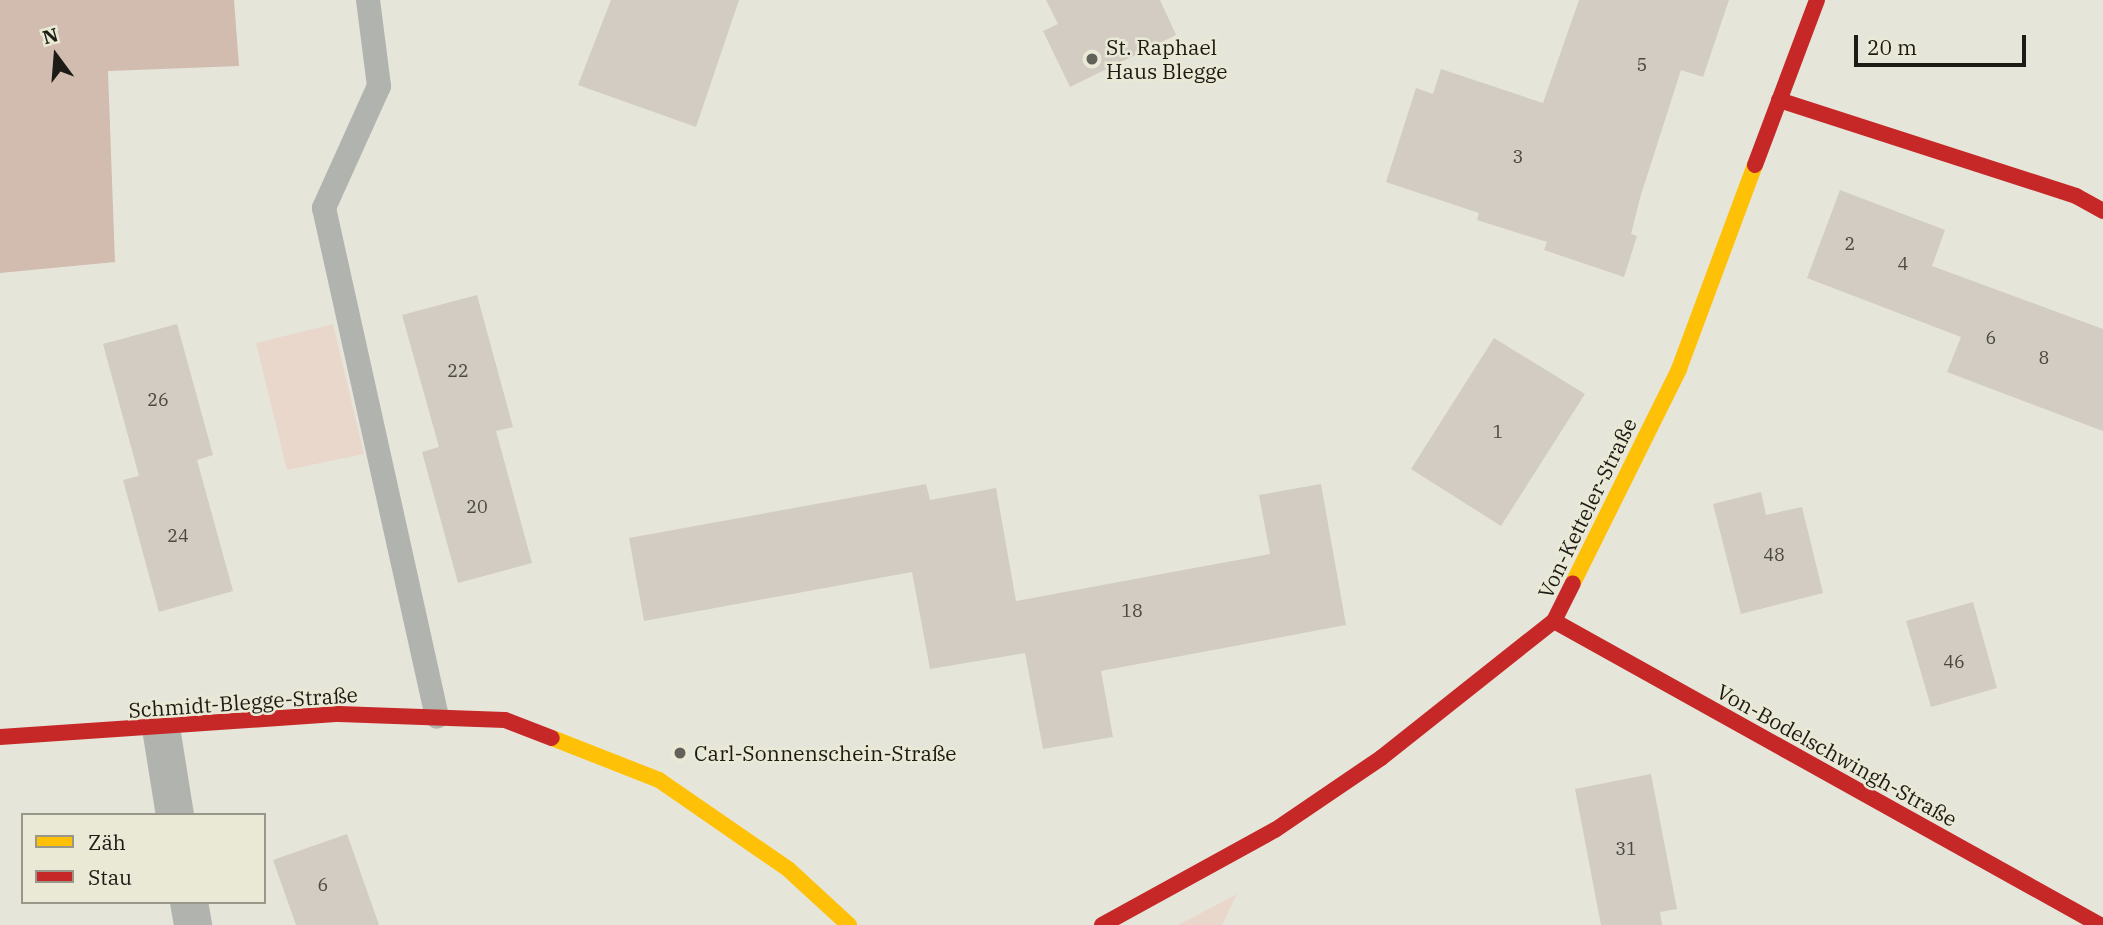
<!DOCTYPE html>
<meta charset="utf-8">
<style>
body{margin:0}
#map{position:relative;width:2103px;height:925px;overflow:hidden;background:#e6e5da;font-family:"IBM Plex Serif",serif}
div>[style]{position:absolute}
.green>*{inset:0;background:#e9d7cc}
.forest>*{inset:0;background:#d1bcaf}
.building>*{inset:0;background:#d2ccc2}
.lane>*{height:24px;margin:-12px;padding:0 12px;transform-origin:12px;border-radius:12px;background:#b0b3ae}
.street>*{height:38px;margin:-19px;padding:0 19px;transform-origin:19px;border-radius:19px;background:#b0b3ae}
.slow>*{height:16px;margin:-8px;padding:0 8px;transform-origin:8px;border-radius:8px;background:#ffc107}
.jam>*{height:16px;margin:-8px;padding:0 8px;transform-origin:8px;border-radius:8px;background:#c62828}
.dots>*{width:19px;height:19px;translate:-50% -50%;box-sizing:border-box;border:4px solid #eae9d6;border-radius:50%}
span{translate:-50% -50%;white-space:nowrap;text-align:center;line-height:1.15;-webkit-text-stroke:5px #eae9d6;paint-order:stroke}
.number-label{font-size:18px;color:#4a4841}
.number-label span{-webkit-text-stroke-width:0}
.poi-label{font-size:21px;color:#1c1b15}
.left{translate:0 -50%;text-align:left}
.street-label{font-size:21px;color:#1c1b15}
.legend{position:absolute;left:21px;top:813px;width:245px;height:91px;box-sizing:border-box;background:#eae9d6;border:2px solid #989789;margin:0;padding:9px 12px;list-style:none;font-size:21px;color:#1c1b15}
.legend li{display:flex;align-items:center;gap:14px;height:35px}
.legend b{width:35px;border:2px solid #989789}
.north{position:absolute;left:21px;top:21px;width:70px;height:70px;-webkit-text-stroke:5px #eae9d6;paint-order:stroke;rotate:344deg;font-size:19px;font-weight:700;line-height:28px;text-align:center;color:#1c1b15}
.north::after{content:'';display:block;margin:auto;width:24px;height:32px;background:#1c1b15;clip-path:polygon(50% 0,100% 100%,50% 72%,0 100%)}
.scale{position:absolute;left:1854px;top:35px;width:172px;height:32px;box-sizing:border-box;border:4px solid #1c1b15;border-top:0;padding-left:9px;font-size:21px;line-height:24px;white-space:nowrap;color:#1c1b15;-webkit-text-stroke:5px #eae9d6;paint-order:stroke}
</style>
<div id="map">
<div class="green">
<div style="clip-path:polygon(333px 324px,364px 454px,287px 470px,256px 343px)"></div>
<div style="clip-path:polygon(1237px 894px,1222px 925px,1178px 925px)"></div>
</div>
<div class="forest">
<div style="clip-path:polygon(0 0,234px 0,239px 66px,108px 71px,115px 262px,0 273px)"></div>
</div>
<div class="building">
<div style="clip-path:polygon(611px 0,739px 0,696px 127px,578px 85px)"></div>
<div style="clip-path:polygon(1046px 0,1160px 0,1176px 35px,1070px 87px,1043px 31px,1058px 24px)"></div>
<div style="clip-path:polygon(1579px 0,1729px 0,1703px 77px,1681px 70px,1640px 198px,1631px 234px,1637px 236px,1624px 277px,1544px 250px,1547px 242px,1477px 220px,1479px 213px,1386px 182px,1416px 88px,1433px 94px,1441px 69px,1543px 103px)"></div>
<div style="clip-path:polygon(1840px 190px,1945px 230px,1932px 266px,2103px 329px,2103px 431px,1947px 372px,1961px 337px,1807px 278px)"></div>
<div style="clip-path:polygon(477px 295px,513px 427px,496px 431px,532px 563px,458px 583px,422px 452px,439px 447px,402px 315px)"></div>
<div style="clip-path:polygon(177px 324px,213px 455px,197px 460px,233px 591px,159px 612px,123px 480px,139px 476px,103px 344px)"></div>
<div style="clip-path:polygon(1494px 338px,1585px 394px,1501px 526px,1411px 469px)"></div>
<div style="clip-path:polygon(926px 484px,930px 500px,996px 488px,1016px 601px,1270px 554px,1259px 495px,1321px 484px,1346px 625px,1101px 671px,1113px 737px,1043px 749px,1025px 653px,930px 669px,912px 572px,644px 621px,629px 538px)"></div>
<div style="clip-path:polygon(1761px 492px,1766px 515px,1802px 507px,1823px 593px,1741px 614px,1713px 504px)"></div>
<div style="clip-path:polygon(1973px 602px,1997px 688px,1931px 707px,1906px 621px)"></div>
<div style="clip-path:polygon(1651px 774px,1677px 909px,1660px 912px,1662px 925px,1601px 925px,1575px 789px)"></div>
<div style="clip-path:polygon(347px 834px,379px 925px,296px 925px,273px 860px)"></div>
</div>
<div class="lane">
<div style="left:368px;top:0;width:87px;rotate:82.7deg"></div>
<div style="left:379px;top:86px;width:134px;rotate:114.3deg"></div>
<div style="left:324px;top:208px;width:521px;rotate:77.48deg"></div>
</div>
<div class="street">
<div style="left:161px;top:728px;width:88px;rotate:80.9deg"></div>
<div style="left:189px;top:902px;width:23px;rotate:80deg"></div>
</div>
<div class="slow">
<div style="left:1573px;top:583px;width:239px;rotate:-63.6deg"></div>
<div style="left:1679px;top:369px;width:218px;rotate:-69.6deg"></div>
<div style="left:552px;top:738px;width:115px;rotate:21.4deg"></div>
<div style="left:659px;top:780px;width:157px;rotate:34.6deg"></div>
<div style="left:788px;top:869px;width:83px;rotate:42.6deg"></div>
</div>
<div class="jam">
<div style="left:1779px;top:100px;width:312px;rotate:17.9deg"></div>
<div style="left:2076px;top:196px;width:31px;rotate:29deg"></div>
<div style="left:1755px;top:165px;width:176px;rotate:-69.4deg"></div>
<div style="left:1554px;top:621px;width:625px;rotate:29.11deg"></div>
<div style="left:0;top:737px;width:340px;rotate:-3.9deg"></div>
<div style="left:339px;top:714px;width:166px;rotate:2.1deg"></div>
<div style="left:505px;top:720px;width:50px;rotate:21deg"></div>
<div style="left:1102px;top:925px;width:197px;rotate:-28.8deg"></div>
<div style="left:1275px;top:830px;width:128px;rotate:-34.2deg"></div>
<div style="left:1381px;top:758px;width:221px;rotate:-38.4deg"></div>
<div style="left:1554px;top:621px;width:42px;rotate:-63.4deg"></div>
</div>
<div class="dots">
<div style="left:1092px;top:59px;background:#63625a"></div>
<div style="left:680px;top:753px;background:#63625a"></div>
</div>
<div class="number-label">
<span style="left:1642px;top:65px">5</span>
<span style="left:1518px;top:157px">3</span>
<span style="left:1850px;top:244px">2</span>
<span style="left:1903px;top:264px">4</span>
<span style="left:1991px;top:338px">6</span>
<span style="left:2044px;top:358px">8</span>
<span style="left:458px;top:371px">22</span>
<span style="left:158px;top:400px">26</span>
<span style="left:1498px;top:432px">1</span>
<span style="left:477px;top:507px">20</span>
<span style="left:178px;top:536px">24</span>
<span style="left:1774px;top:555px">48</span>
<span style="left:1132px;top:611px">18</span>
<span style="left:1954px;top:662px">46</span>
<span style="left:1626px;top:849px">31</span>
<span style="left:323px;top:885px">6</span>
</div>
<div class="poi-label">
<span class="left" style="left:1106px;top:59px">St. Raphael<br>Haus Blegge</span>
<span class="left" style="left:694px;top:753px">Carl-Sonnenschein-Straße</span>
</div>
<div class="street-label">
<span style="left:1587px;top:508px;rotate:-64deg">Von-Ketteler-Straße</span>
<span style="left:243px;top:702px;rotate:-4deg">Schmidt-Blegge-Straße</span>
<span style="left:1837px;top:755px;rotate:29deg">Von-Bodelschwingh-Straße</span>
</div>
<ul class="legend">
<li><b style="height:9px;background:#ffc107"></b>Zäh</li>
<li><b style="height:9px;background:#c62828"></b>Stau</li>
</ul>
<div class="north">N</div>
<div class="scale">20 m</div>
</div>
